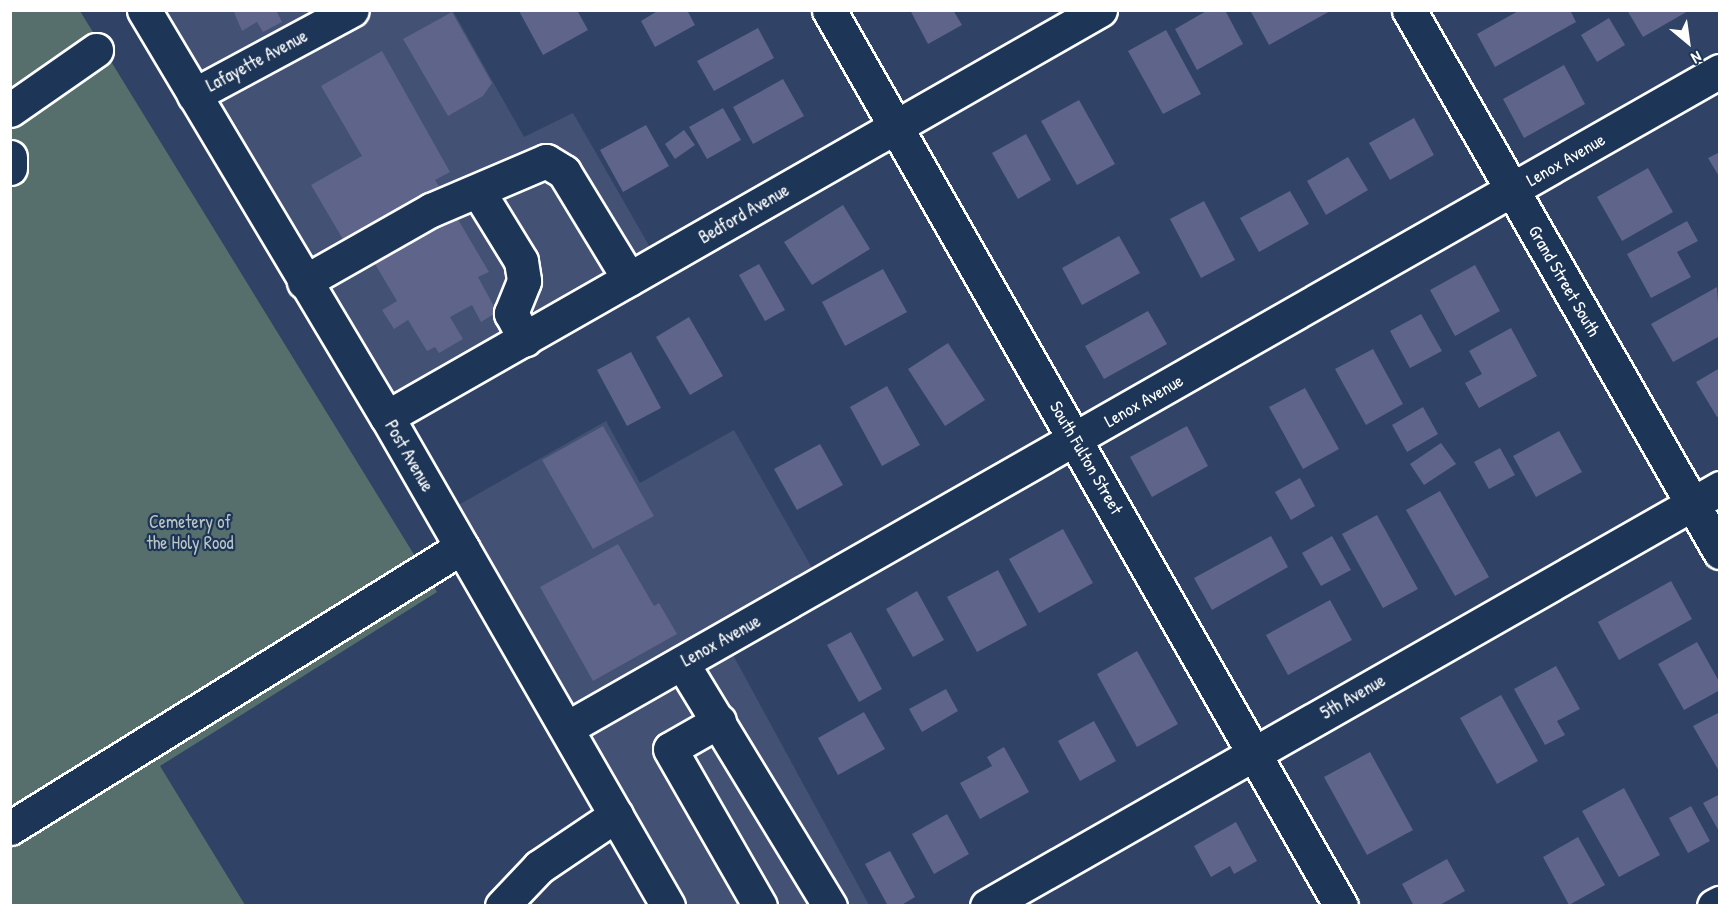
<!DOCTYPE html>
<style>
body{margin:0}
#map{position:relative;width:1730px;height:916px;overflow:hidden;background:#304366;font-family:"Patrick Hand",sans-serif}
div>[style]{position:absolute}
.built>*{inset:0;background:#425174}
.green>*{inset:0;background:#566f6c}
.building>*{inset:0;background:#5e648a}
.roads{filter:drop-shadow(2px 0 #fff) drop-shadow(-2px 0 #fff) drop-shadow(0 2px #fff) drop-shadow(0 -2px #fff)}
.minor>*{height:33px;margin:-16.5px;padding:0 16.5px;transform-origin:16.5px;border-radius:16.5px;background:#1d3557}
.major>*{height:33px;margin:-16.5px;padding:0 16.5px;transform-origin:16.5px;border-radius:16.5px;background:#1d3557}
span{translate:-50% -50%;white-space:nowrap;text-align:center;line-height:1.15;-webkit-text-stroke:4.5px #1d3557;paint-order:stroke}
.street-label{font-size:18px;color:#fff}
.park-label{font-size:18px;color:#bbc5c4}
.frame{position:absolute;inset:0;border:12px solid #fff;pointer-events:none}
.north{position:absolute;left:1658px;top:12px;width:60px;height:60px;-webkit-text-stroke:4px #1d3557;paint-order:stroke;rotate:151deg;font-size:16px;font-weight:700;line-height:24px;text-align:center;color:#fff}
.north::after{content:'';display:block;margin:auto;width:21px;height:27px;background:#fff;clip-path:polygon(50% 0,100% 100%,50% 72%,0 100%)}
</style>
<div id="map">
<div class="built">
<div style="clip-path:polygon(136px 11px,453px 11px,524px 137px,573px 113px,659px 263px,377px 418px)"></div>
<div style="clip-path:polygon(606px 421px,640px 483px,734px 430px,825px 591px,727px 644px,869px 905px,666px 905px,441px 515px)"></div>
</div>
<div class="green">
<div style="clip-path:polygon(10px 11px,80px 11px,437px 592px,160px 766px,245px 905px,11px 905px)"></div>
</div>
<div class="building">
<div style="clip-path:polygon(233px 10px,276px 10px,282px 22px,263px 32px,257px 22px,242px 31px)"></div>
<div style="clip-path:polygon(577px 10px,588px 30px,543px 55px,519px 11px)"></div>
<div style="clip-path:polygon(659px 10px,687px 10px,695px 25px,655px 47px,641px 21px)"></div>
<div style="clip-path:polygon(910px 10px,953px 10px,962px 25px,928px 44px)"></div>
<div style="clip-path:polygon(1208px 10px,1225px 10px,1243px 44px,1197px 70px,1175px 29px)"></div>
<div style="clip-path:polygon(1250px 10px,1332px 10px,1269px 45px)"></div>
<div style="clip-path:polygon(1520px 10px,1570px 10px,1576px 22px,1495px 67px,1477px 34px)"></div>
<div style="clip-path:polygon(1627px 10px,1690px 10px,1643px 37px)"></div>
<div style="clip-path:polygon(452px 12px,492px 83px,483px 96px,448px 116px,403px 39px)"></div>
<div style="clip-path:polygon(1609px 18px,1625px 45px,1597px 62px,1581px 35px)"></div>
<div style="clip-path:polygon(758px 28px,774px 58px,714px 91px,697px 61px)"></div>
<div style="clip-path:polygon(1166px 30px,1201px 94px,1163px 114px,1128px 51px)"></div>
<div style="clip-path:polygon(382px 51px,450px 172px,435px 180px,439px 186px,344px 241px,311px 185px,362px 156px,321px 86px)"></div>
<div style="clip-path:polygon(1564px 65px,1585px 104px,1524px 138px,1503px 99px)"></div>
<div style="clip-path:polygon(783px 79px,804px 116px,753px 144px,733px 107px)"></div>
<div style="clip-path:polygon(1079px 100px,1115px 164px,1077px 185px,1041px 121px)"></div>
<div style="clip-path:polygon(723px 108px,741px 140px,707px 159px,689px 127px)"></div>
<div style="clip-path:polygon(1414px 118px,1434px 155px,1390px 180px,1369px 143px)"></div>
<div style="clip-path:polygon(646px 125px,669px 166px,623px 192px,600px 150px)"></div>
<div style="clip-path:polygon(684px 130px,695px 145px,675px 159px,665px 144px)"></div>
<div style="clip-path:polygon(1026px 134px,1051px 180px,1018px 199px,992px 153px)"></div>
<div style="clip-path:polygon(1720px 152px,1720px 178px,1708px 158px)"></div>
<div style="clip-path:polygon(1348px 157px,1368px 190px,1326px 215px,1307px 181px)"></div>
<div style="clip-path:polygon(1648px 168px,1673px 212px,1622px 241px,1597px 197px)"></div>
<div style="clip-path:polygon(1290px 191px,1309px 224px,1259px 252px,1240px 218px)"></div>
<div style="clip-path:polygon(1204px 201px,1235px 260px,1201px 278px,1170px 219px)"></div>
<div style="clip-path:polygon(843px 205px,870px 249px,812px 285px,784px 242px)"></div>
<div style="clip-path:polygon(453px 211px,489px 272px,478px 277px,497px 312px,481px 322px,472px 305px,450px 317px,463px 339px,439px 353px,435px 347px,427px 351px,408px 320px,394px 329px,382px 310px,397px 301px,372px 259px)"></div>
<div style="clip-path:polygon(1687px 221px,1698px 241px,1677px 252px,1691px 277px,1651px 298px,1627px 254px)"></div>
<div style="clip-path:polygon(1119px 236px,1140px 273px,1082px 305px,1062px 268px)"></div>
<div style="clip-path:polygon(759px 264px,785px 310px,765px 321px,739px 275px)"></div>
<div style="clip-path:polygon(1475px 265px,1500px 311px,1455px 336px,1430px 290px)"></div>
<div style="clip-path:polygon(883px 269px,907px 312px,845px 346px,822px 302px)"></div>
<div style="clip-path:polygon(1717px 287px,1720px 336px,1673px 362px,1651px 324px)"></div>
<div style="clip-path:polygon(1148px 311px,1167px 344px,1104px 379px,1085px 346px)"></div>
<div style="clip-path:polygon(1421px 314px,1442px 351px,1410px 368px,1390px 331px)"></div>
<div style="clip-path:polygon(689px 317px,723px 376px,690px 395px,656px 337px)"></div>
<div style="clip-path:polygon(1511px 328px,1537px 376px,1479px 408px,1465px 383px,1482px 374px,1469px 351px)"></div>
<div style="clip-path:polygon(948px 343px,985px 400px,945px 426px,908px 369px)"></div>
<div style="clip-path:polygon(1373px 349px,1403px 404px,1366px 425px,1335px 369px)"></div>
<div style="clip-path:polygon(631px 352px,661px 408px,627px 426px,597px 370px)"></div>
<div style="clip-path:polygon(1720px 368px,1720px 416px,1717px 417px,1696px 382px)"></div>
<div style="clip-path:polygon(887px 386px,920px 445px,882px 466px,850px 407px)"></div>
<div style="clip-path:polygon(1305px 388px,1339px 449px,1303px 469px,1269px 407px)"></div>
<div style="clip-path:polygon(1423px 407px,1438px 434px,1407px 452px,1392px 425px)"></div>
<div style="clip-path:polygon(603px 426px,654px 516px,593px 549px,542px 460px)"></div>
<div style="clip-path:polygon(1187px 426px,1208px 466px,1152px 497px,1130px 457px)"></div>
<div style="clip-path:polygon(1559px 431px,1582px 472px,1536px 497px,1513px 456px)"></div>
<div style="clip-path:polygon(1441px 443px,1456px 464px,1424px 485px,1410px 464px)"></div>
<div style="clip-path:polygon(820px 444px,843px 485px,797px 510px,774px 469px)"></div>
<div style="clip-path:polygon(1500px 448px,1515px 475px,1489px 489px,1474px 462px)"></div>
<div style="clip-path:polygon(1300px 478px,1315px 506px,1291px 520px,1275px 492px)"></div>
<div style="clip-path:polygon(1440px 491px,1489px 577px,1455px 596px,1406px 510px)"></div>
<div style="clip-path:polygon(1377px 515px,1418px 589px,1383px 608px,1342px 534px)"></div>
<div style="clip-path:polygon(1063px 529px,1093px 583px,1039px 613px,1009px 559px)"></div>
<div style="clip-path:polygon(1271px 536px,1288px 567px,1212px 610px,1194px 578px)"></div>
<div style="clip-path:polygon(1332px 536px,1351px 570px,1321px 586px,1302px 553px)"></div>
<div style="clip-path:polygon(618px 544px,654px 606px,659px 603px,677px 634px,593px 681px,540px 587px)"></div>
<div style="clip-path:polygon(998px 570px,1027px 625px,977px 652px,947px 597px)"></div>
<div style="clip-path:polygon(1671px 581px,1692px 619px,1619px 660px,1598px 622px)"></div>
<div style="clip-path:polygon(917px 591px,944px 640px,913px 657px,886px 609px)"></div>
<div style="clip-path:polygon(1330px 600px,1352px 640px,1288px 675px,1266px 635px)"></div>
<div style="clip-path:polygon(851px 632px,882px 689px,859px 702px,827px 645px)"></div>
<div style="clip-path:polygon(1697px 642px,1720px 683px,1720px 690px,1684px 710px,1658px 664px)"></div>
<div style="clip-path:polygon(1137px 651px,1178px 724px,1137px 747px,1097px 674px)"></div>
<div style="clip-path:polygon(1556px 666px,1580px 709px,1557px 721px,1565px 735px,1545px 745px,1514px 689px)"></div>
<div style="clip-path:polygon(946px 689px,958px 711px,922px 732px,909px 709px)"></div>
<div style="clip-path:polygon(1501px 695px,1538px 761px,1497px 784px,1460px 718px)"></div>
<div style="clip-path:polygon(864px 712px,885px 749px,838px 775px,818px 738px)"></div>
<div style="clip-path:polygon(1720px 712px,1720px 773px,1693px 726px)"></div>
<div style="clip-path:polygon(1094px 721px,1116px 761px,1080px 781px,1058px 741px)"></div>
<div style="clip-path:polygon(1004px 747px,1029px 792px,980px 819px,960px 783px,992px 766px,987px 757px)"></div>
<div style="clip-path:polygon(1370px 752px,1413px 830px,1367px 855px,1324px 777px)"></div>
<div style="clip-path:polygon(1624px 788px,1660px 855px,1619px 877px,1582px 811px)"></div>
<div style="clip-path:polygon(1720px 794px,1720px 833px,1703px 803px)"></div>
<div style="clip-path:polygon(1691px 806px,1710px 841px,1688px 853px,1669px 818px)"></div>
<div style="clip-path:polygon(947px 814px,969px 854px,934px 874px,912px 834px)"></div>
<div style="clip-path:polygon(1236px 822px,1257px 861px,1234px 874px,1230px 866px,1211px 877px,1194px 846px)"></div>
<div style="clip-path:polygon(1578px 837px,1605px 885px,1569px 905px,1543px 857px)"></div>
<div style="clip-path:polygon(890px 851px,915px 897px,900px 906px,888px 906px,865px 864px)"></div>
<div style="clip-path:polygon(1447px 859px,1465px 891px,1438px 906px,1414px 906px,1402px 884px)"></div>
</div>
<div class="roads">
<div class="minor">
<div style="left:829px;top:10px;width:1032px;rotate:60.26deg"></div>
<div style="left:1409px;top:10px;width:625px;rotate:60.15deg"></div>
<div style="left:194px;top:95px;width:179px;rotate:-28.3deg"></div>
<div style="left:10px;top:110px;width:105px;rotate:-34.9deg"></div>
<div style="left:10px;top:157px;width:11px;rotate:90deg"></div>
<div style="left:478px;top:191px;width:82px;rotate:58.4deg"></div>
<div style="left:521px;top:261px;width:20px;rotate:81deg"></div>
<div style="left:524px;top:281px;width:35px;rotate:112deg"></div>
<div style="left:511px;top:313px;width:30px;rotate:62deg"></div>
<div style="left:304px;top:282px;width:146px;rotate:-29.6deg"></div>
<div style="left:431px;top:210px;width:125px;rotate:-23.1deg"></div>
<div style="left:546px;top:161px;width:21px;rotate:31deg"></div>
<div style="left:564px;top:172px;width:125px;rotate:58.7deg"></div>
<div style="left:387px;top:417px;width:821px;rotate:-29.72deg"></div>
<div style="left:682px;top:663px;width:285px;rotate:58.7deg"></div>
<div style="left:719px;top:721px;width:56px;rotate:150.3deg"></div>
<div style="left:670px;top:749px;width:181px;rotate:60.2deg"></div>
<div style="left:567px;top:728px;width:1327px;rotate:-29.68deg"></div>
<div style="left:10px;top:828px;width:532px;rotate:-31.87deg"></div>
<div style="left:502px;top:906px;width:54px;rotate:-46.5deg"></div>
<div style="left:539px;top:867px;width:93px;rotate:-34deg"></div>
<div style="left:987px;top:906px;width:844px;rotate:-29.69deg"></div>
<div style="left:1714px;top:906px;width:7px;rotate:-27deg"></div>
</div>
<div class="major">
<div style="left:144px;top:10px;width:474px;rotate:59.2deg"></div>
<div style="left:387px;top:417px;width:564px;rotate:60.12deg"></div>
</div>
</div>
<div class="street-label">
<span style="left:257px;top:61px;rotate:-28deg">Lafayette Avenue</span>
<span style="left:1566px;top:160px;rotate:-30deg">Lenox Avenue</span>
<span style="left:744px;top:214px;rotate:-30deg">Bedford Avenue</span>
<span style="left:1564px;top:281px;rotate:60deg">Grand Street South</span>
<span style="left:1144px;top:401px;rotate:-30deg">Lenox Avenue</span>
<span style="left:409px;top:456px;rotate:60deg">Post Avenue</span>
<span style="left:1086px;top:458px;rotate:60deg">South Fulton Street</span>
<span style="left:721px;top:641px;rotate:-29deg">Lenox Avenue</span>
<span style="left:1353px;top:697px;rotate:-30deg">5th Avenue</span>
</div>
<div class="park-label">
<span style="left:190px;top:533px">Cemetery of<br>the Holy Rood</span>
</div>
<div class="frame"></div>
<div class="north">N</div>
</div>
